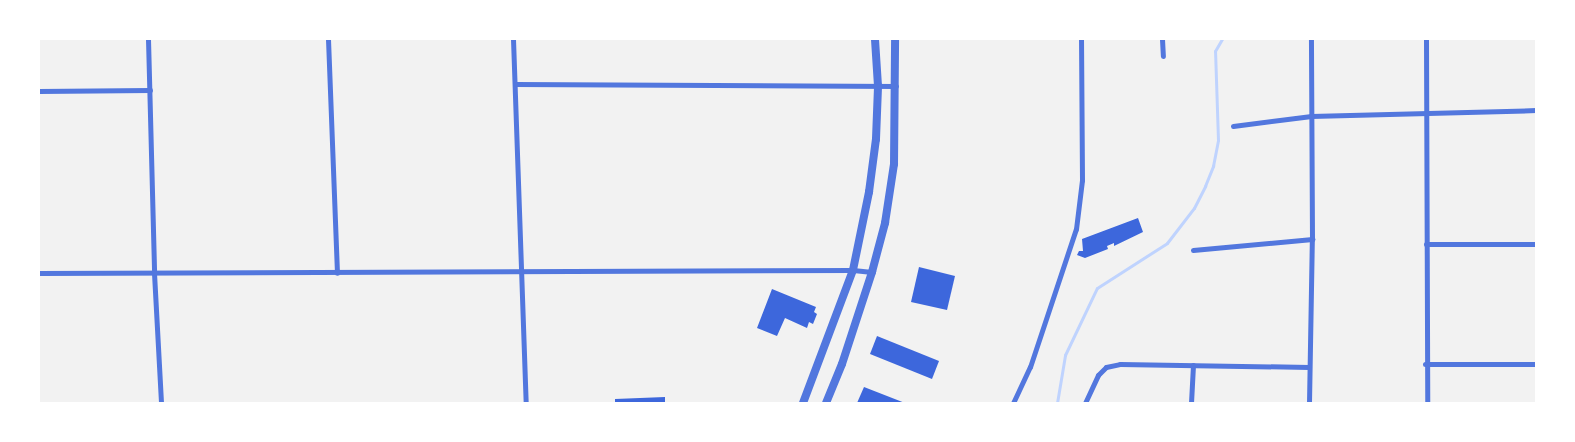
<!DOCTYPE html>
<style>
body{margin:0}
#map{position:relative;width:1575px;height:442px;overflow:hidden;background:#f2f2f2;font-family:Jost,sans-serif}
div>[style]{position:absolute}
.stream>*{height:3px;margin:-1.5px;padding:0 1.5px;transform-origin:1.5px;border-radius:1.5px;background:#bfd3fe}
.building>*{inset:0;background:#3d67dc}
.minor>*{height:5px;margin:-2.5px;padding:0 2.5px;transform-origin:2.5px;border-radius:2.5px;background:#5277de}
.tertiary>*{height:8px;margin:-4px;padding:0 4px;transform-origin:4px;border-radius:4px;background:#5277de}
span{translate:-50% -50%;white-space:nowrap;text-align:center;line-height:1.15;-webkit-text-stroke:4px #fff;paint-order:stroke}
.frame{position:absolute;inset:0;border:40px solid #fff;pointer-events:none}
</style>
<div id="map">
<div class="stream">
<div style="left:1057px;top:403px;width:49px;rotate:-80.5deg"></div>
<div style="left:1065px;top:355px;width:74px;rotate:-64.5deg"></div>
<div style="left:1097px;top:288px;width:83px;rotate:-32.7deg"></div>
<div style="left:1167px;top:243px;width:44px;rotate:-52.4deg"></div>
<div style="left:1194px;top:208px;width:25px;rotate:-63deg"></div>
<div style="left:1205px;top:186px;width:22px;rotate:-68deg"></div>
<div style="left:1213px;top:166px;width:26px;rotate:-79deg"></div>
<div style="left:1218px;top:140px;width:89px;rotate:-91.9deg"></div>
<div style="left:1215px;top:51px;width:14px;rotate:-60deg"></div>
</div>
<div class="building">
<div style="clip-path:polygon(1138px 218px,1143px 232px,1114px 246px,1114px 243px,1107px 246px,1108px 249px,1085px 258px,1077px 255px,1079px 251px,1083px 251px,1082px 239px)"></div>
<div style="clip-path:polygon(919px 267px,955px 276px,947px 310px,911px 302px)"></div>
<div style="clip-path:polygon(772px 289px,816px 307px,814px 312px,817px 314px,813px 324px,809px 322px,807px 328px,785px 318px,777px 336px,757px 328px)"></div>
<div style="clip-path:polygon(877px 336px,939px 361px,932px 379px,870px 354px)"></div>
<div style="clip-path:polygon(864px 387px,905px 403px,857px 403px)"></div>
<div style="clip-path:polygon(665px 397px,665px 403px,615px 403px,615px 399px)"></div>
</div>
<div class="minor">
<div style="left:148px;top:39px;width:234px;rotate:88.5deg"></div>
<div style="left:154px;top:273px;width:130px;rotate:86.9deg"></div>
<div style="left:328px;top:39px;width:234px;rotate:87.8deg"></div>
<div style="left:513px;top:39px;width:364px;rotate:88deg"></div>
<div style="left:1162px;top:39px;width:17px;rotate:87deg"></div>
<div style="left:1426px;top:39px;width:364px;rotate:89.8deg"></div>
<div style="left:515px;top:84px;width:381px;rotate:0.3deg"></div>
<div style="left:39px;top:91px;width:111px;rotate:-0.5deg"></div>
<div style="left:1233px;top:126px;width:79px;rotate:-7.3deg"></div>
<div style="left:1311px;top:116px;width:225px;rotate:-1.5deg"></div>
<div style="left:1426px;top:244px;width:110px"></div>
<div style="left:1193px;top:250px;width:120px;rotate:-5.3deg"></div>
<div style="left:39px;top:273px;width:814px;rotate:-0.21deg"></div>
<div style="left:853px;top:270px;width:19px;rotate:6deg"></div>
<div style="left:1425px;top:364px;width:111px"></div>
<div style="left:1013px;top:403px;width:40px;rotate:-65deg"></div>
<div style="left:1030px;top:367px;width:145px;rotate:-71.6deg"></div>
<div style="left:1076px;top:229px;width:49px;rotate:-83deg"></div>
<div style="left:1082px;top:180px;width:141px;rotate:-90.4deg"></div>
<div style="left:1085px;top:403px;width:31px;rotate:-65deg"></div>
<div style="left:1098px;top:375px;width:11px;rotate:-45deg"></div>
<div style="left:1106px;top:367px;width:14px;rotate:-12deg"></div>
<div style="left:1120px;top:364px;width:189px;rotate:0.9deg"></div>
<div style="left:1191px;top:403px;width:38px;rotate:-87deg"></div>
<div style="left:1309px;top:403px;width:164px;rotate:-89deg"></div>
<div style="left:1312px;top:239px;width:200px;rotate:-90.3deg"></div>
</div>
<div class="tertiary">
<div style="left:803px;top:403px;width:142px;rotate:-69.4deg"></div>
<div style="left:853px;top:270px;width:80px;rotate:-78.4deg"></div>
<div style="left:869px;top:192px;width:53px;rotate:-82.5deg"></div>
<div style="left:876px;top:139px;width:53px;rotate:-87.8deg"></div>
<div style="left:878px;top:86px;width:47px;rotate:-93.7deg"></div>
<div style="left:826px;top:403px;width:42px;rotate:-67.7deg"></div>
<div style="left:842px;top:364px;width:97px;rotate:-71.9deg"></div>
<div style="left:872px;top:272px;width:51px;rotate:-75.1deg"></div>
<div style="left:885px;top:223px;width:60px;rotate:-81.3deg"></div>
<div style="left:894px;top:164px;width:125px;rotate:-89.5deg"></div>
</div>
<div class="frame"></div>
</div>
